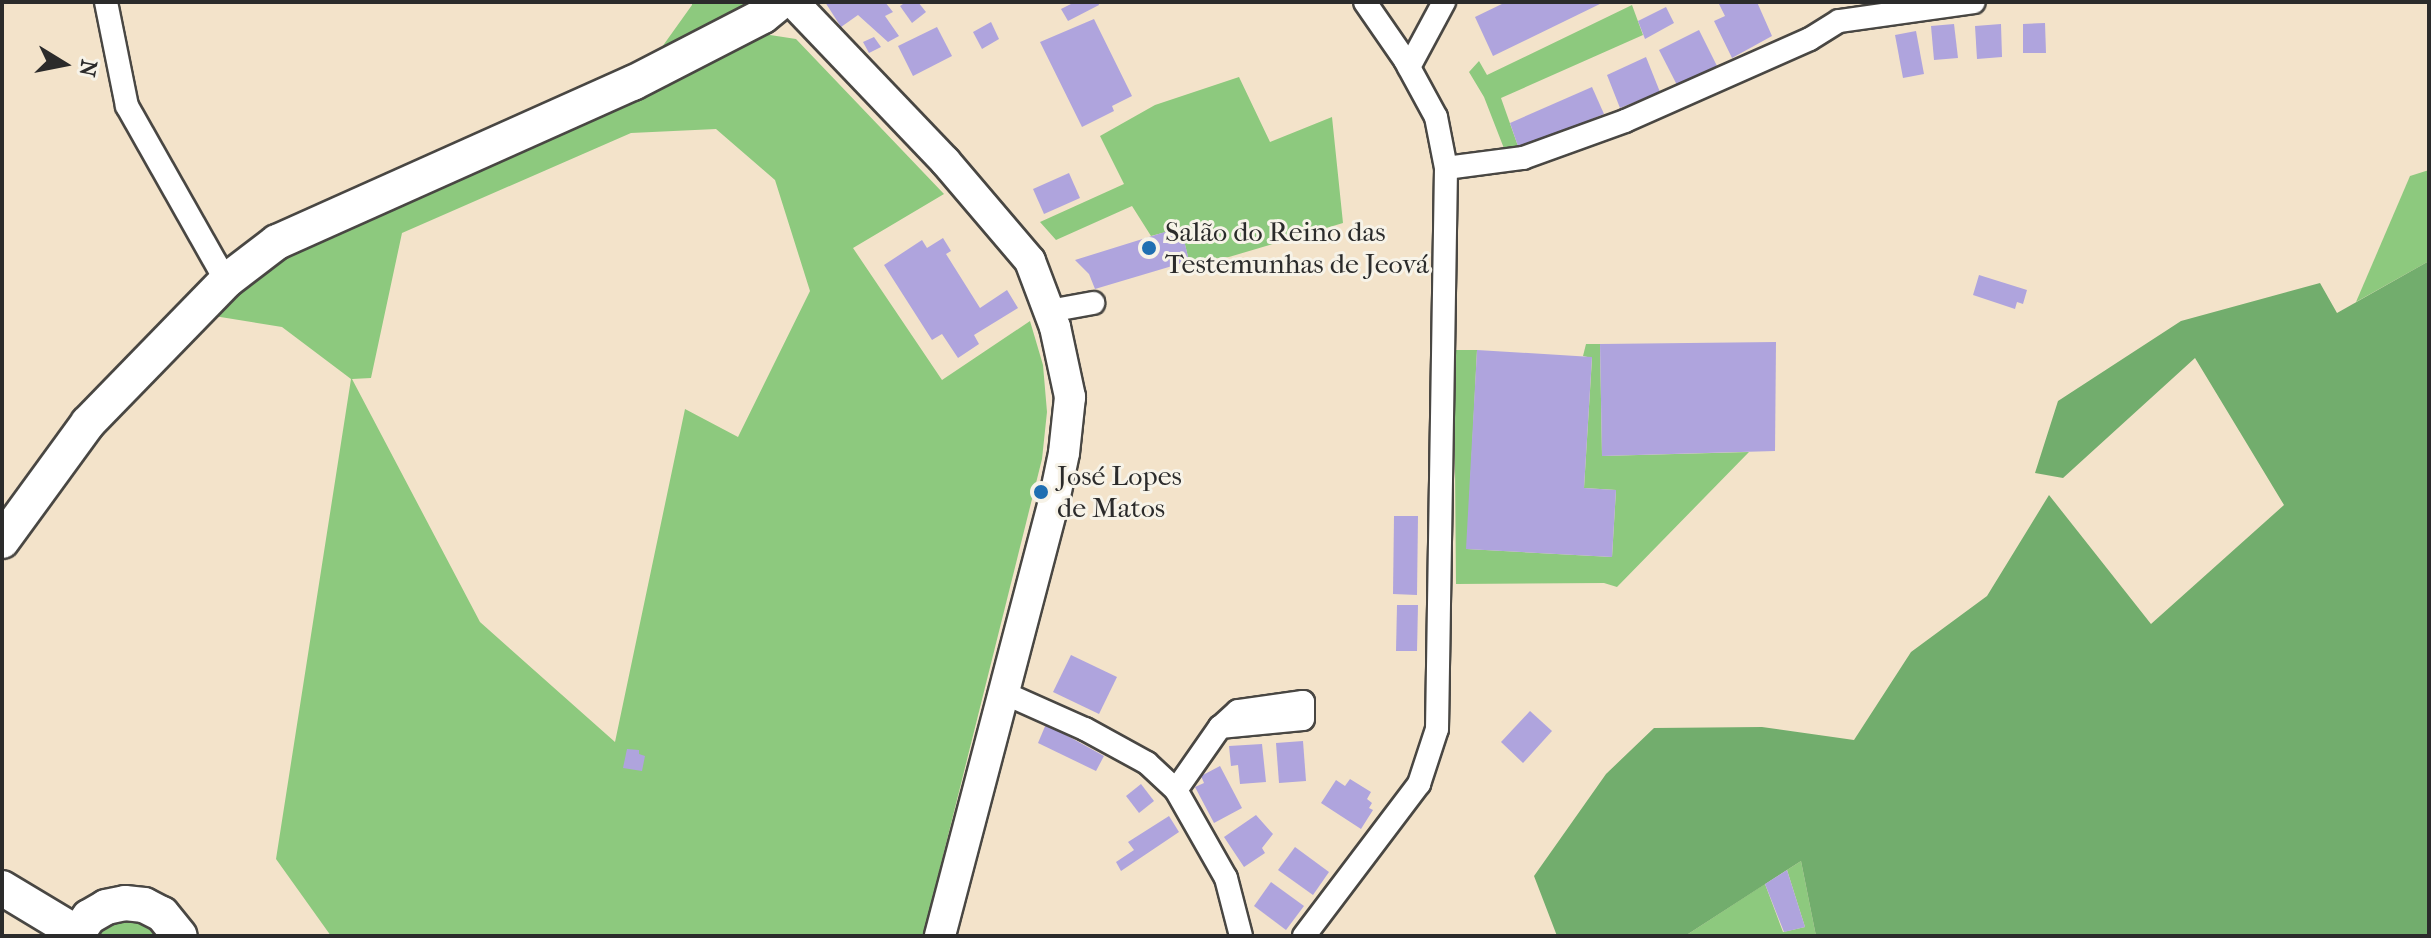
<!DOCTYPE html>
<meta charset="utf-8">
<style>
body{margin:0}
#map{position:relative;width:2431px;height:938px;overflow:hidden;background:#f3e3ca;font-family:"IM FELL French Canon",serif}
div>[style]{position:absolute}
.green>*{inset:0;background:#8dc97e}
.forest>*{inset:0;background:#72ad6d}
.building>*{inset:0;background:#afa4dd}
.roads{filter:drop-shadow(2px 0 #494743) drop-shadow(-2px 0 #494743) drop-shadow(0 2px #494743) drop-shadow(0 -2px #494743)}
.street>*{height:22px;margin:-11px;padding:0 11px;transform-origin:11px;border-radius:11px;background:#fff}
.secondary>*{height:30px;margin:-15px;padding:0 15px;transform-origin:15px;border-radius:15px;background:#fff}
.primary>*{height:34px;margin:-17px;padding:0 17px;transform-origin:17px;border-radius:17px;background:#fff}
.dots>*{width:22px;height:22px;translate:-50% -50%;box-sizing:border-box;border:4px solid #f7f3e8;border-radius:50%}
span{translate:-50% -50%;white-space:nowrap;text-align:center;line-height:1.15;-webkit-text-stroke:6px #f7f3e8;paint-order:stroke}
.poi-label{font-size:28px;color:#2b2b2b}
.left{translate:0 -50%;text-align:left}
.frame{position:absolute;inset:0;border:4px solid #2b2b2b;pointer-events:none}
.north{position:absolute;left:24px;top:24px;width:80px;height:80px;-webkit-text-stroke:6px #f7f3e8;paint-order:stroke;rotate:100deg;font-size:22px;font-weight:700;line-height:32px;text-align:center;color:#2b2b2b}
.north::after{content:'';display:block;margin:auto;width:28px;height:36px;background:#2b2b2b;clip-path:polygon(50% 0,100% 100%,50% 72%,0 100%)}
</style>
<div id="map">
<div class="green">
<div style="clip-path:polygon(692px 2px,750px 2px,652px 61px,692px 5px)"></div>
<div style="clip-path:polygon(1632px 5px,1643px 35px,1501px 98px,1519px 149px,1505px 151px,1484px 97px,1469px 72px,1479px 61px,1487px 75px)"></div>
<div style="clip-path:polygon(evenodd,757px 33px,796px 39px,944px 194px,853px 248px,942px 380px,1030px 321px,1043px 365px,1047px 412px,1042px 459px,923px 936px,331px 936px,276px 859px,351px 379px,282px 327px,208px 315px,284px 257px,757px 33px,716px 129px,775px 180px,810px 291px,738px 437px,685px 409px,615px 742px,480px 622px,352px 379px,371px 378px,402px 233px,631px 133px,716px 129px)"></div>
<div style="clip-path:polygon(1239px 77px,1270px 142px,1332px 117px,1343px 223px,1229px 257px,1189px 261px,1181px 228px,1151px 236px,1132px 206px,1056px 240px,1040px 222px,1124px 184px,1100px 136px,1155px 105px)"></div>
<div style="clip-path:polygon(2429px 170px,2429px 261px,2356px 302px,2410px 176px)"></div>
<div style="clip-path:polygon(1586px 344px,1600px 344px,1602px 456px,1749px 452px,1617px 587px,1604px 583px,1456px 584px,1454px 350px,1477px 350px,1467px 549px,1612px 557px,1616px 490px,1584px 488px,1592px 358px,1583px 356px)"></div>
<div style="clip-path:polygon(1801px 861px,1816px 936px,1685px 936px,1765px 884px,1783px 932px,1805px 927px,1787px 870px)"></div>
<div style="clip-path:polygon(118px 919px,144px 921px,162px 936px,94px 936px,105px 925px)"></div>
</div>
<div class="forest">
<div style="clip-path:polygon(2429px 261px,2429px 936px,1816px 936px,1801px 861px,1685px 936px,1557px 936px,1534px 876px,1606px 774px,1654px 728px,1762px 727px,1854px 740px,1911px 652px,1987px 596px,2049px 495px,2151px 624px,2284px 505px,2195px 358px,2063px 478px,2035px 473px,2058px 401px,2181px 321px,2320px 283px,2337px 313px)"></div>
</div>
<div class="building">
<div style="clip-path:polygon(825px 2px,885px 2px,893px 12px,885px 16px,899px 36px,888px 42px,858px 15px,841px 27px)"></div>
<div style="clip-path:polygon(906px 2px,918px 2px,926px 12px,912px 23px,900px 6px)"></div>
<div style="clip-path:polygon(1075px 2px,1098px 2px,1099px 5px,1068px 21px,1061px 9px)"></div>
<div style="clip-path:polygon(1506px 2px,1604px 2px,1493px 56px,1475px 17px)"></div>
<div style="clip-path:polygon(1718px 2px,1757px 2px,1772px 36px,1732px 58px,1714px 21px,1725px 16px)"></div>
<div style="clip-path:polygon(1666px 7px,1674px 23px,1645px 39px,1638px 21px)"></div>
<div style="clip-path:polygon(1094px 19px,1132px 96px,1112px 106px,1114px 111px,1082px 127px,1040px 42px)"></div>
<div style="clip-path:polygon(991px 22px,999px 39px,982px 49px,973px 32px)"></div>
<div style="clip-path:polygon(2045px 23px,2046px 53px,2023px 53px,2023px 24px)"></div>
<div style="clip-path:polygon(1954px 24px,1958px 58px,1934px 60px,1931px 26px)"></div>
<div style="clip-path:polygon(2001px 24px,2002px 57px,1977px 59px,1975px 26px)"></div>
<div style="clip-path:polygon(937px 27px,952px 56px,913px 76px,898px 46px)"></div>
<div style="clip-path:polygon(1699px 30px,1717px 66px,1677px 85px,1659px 50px)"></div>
<div style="clip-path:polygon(1916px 31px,1924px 74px,1903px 78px,1895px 35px)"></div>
<div style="clip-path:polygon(874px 37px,881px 47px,869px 53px,863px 42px)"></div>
<div style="clip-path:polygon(1646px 57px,1660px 92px,1620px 108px,1607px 75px)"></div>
<div style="clip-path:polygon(1592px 87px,1604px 114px,1519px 149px,1510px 123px)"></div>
<div style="clip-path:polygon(1069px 173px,1080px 198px,1044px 214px,1033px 189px)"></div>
<div style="clip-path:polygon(1181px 227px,1189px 261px,1095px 289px,1089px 274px,1075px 260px)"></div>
<div style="clip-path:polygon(943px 238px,951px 251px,946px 254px,980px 308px,1007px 290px,1018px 308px,974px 335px,979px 344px,958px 358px,942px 334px,932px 340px,884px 265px,922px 240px,927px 248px)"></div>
<div style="clip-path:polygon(1979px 275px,2027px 290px,2023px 304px,2017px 302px,2015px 309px,1973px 295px)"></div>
<div style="clip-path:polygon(1776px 342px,1775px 451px,1602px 456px,1600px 344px)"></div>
<div style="clip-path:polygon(1477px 350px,1592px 357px,1584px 488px,1616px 490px,1612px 557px,1466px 549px)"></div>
<div style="clip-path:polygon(1394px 516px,1418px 516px,1417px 595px,1393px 594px)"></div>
<div style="clip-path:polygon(1397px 605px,1418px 605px,1417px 651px,1396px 651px)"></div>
<div style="clip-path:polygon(1071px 655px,1117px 677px,1099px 714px,1053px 692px)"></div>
<div style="clip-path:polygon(1530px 711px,1552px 731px,1523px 763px,1501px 742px)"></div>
<div style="clip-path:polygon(1046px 724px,1104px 756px,1096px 771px,1038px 743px)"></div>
<div style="clip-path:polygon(1303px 741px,1306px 781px,1279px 783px,1276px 743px)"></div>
<div style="clip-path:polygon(1262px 744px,1266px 782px,1240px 784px,1238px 765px,1231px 766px,1229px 746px)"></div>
<div style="clip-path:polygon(627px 749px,639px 750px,639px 754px,645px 756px,642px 771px,623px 768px)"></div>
<div style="clip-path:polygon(1220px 766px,1242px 808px,1214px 823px,1195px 787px,1204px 783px,1201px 776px)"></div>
<div style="clip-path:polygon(1350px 779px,1371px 792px,1367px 799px,1372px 803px,1369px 808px,1373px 810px,1361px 829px,1321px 803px,1336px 780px,1345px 786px)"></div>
<div style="clip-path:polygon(1141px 784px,1154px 801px,1139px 813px,1126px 796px)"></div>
<div style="clip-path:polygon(1256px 815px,1273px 834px,1262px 848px,1265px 853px,1244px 867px,1224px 837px)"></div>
<div style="clip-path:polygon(1169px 816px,1179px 832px,1121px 871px,1116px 862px,1134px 850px,1128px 842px)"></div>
<div style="clip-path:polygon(1295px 847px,1329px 872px,1313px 895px,1278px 870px)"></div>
<div style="clip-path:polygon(1787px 870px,1805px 927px,1784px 932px,1765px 884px)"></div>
<div style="clip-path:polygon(1271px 882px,1304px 906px,1286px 930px,1254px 906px)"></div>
</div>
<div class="roads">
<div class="street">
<div style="left:106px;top:2px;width:106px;rotate:78.6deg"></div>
<div style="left:127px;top:106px;width:201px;rotate:60.5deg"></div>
<div style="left:1409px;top:67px;width:74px;rotate:-61.7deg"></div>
<div style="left:1446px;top:168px;width:78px;rotate:-7.4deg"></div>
<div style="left:1523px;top:158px;width:109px;rotate:-19.9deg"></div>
<div style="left:1625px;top:121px;width:202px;rotate:-23.9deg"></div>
<div style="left:1810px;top:39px;width:34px;rotate:-32deg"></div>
<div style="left:1839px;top:21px;width:136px;rotate:-8deg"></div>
<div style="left:1049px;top:311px;width:45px;rotate:-10.3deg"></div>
<div style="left:1004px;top:693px;width:89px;rotate:24deg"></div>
<div style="left:1085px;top:729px;width:71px;rotate:28.7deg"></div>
<div style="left:1147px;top:763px;width:40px;rotate:43deg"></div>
<div style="left:1176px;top:790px;width:101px;rotate:60.4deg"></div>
<div style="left:1226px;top:878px;width:60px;rotate:75.5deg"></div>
<div style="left:1176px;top:790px;width:77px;rotate:-55.1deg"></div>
<div style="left:1220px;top:727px;width:83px;rotate:-5.5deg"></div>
<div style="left:1303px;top:719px;width:17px;rotate:-90deg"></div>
<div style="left:1303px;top:702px;width:66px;rotate:172.1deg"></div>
<div style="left:1238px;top:711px;width:24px;rotate:138deg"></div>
<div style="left:1304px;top:936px;width:191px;rotate:-52.9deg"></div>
<div style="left:1419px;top:784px;width:58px;rotate:-71.9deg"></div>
<div style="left:1437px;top:729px;width:561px;rotate:-89.08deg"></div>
<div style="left:1446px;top:168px;width:52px;rotate:-101.1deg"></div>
<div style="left:1436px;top:117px;width:65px;rotate:-118.5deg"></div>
<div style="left:1405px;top:60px;width:70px;rotate:-124.6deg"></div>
</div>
<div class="secondary">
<div style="left:793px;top:2px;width:220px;rotate:46.3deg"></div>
<div style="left:945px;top:161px;width:131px;rotate:49.6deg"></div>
<div style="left:1030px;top:261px;width:71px;rotate:69.3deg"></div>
<div style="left:1055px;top:327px;width:72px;rotate:77.9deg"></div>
<div style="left:1070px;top:397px;width:56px;rotate:96.1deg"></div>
<div style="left:1064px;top:453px;width:49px;rotate:101.8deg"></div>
<div style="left:1054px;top:501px;width:450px;rotate:104.7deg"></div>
</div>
<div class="primary">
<div style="left:2px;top:541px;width:146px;rotate:-53.9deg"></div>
<div style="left:88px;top:423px;width:198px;rotate:-45.8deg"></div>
<div style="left:226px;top:281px;width:64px;rotate:-37.4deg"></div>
<div style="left:277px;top:242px;width:390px;rotate:-24.1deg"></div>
<div style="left:633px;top:83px;width:146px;rotate:-27.3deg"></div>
<div style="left:763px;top:16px;width:22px;rotate:-39deg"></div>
<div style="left:2px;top:888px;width:87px;rotate:31deg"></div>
<div style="left:76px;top:936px;width:23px;rotate:-56deg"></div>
<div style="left:89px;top:917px;width:20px;rotate:-30deg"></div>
<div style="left:106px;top:907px;width:19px;rotate:-12deg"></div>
<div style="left:125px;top:903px;width:19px;rotate:6deg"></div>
<div style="left:144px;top:905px;width:20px;rotate:27deg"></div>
<div style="left:162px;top:914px;width:28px;rotate:51deg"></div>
</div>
</div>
<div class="dots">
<div style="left:1149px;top:248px;background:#1f6fb2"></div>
<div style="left:1041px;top:492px;background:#1f6fb2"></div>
</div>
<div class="poi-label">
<span class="left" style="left:1165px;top:248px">Salão do Reino das<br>Testemunhas de Jeová</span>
<span class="left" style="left:1057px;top:492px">José Lopes<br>de Matos</span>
</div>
<div class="frame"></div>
<div class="north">N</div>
</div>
